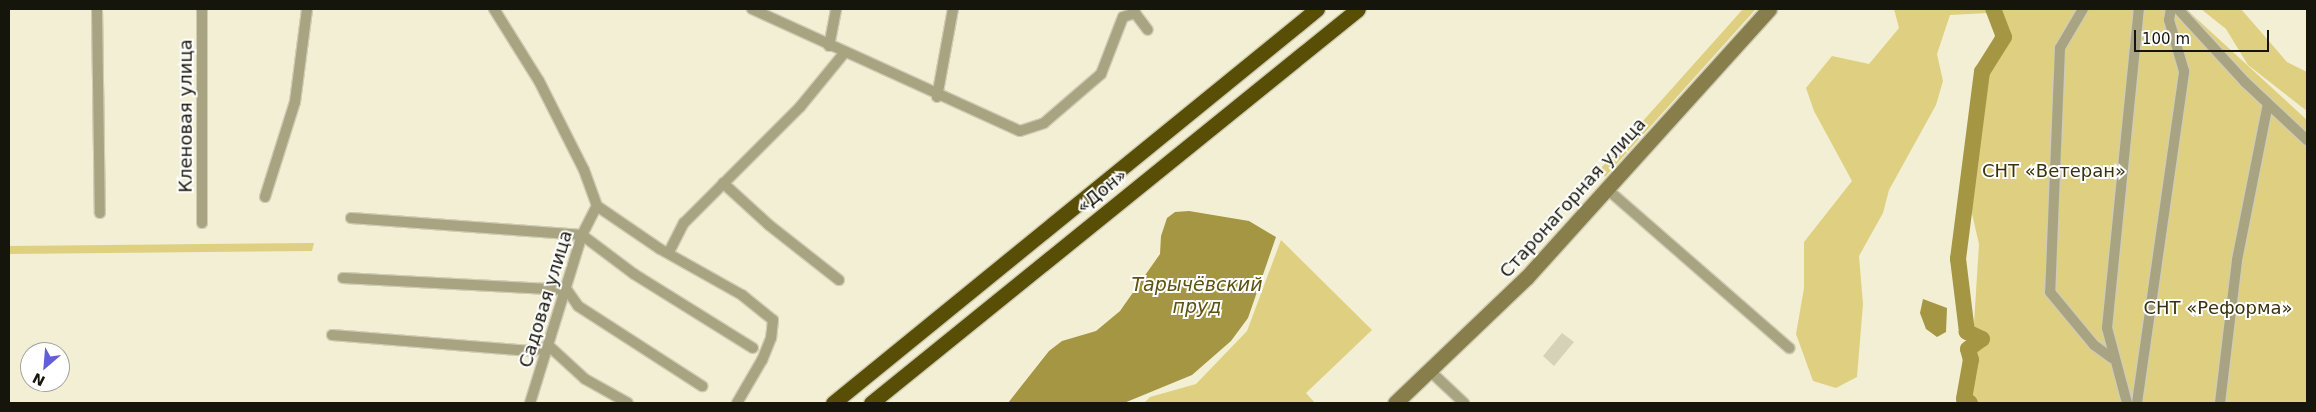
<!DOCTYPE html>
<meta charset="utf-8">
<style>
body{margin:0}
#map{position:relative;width:2316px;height:412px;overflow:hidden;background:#f3efd4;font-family:"DejaVu Sans",sans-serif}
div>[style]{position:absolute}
.green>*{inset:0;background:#ded080}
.water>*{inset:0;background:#a49642}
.river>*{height:16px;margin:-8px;padding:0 8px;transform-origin:8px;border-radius:8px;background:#a49642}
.building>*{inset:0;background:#d6d2b7}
.roads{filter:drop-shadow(1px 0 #d0ccb4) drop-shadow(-1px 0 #d0ccb4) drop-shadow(0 1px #d0ccb4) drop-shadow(0 -1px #d0ccb4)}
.minor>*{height:10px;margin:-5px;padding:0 5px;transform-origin:5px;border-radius:5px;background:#a8a381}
.secondary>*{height:15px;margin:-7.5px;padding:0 7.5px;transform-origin:7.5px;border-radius:7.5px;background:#877e4b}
.motorway>*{height:15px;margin:-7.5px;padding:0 7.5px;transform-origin:7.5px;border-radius:7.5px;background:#584e05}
span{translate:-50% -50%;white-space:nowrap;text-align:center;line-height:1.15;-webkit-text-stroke:4px #fff;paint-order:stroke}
.street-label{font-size:18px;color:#16150b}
.park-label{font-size:18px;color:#38320d}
.water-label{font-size:19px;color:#5c5212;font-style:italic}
.frame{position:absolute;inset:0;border:10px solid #16150b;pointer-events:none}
.north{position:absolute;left:20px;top:342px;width:50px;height:50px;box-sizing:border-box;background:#fff;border:1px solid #a2a19d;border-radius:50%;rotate:207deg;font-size:14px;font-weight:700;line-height:20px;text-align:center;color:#16150b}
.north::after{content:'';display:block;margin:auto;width:18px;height:22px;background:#625ed7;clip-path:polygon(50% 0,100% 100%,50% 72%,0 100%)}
.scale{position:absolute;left:2134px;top:30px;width:135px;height:22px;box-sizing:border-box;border:2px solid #16150b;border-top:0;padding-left:6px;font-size:15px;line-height:18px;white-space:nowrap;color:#16150b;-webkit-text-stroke:4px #fff;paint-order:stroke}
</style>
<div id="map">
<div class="green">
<div style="clip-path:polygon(1743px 9px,1756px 9px,1605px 177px,1600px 169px)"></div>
<div style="clip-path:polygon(1894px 9px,1993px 9px,1988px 13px,1950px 15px,1937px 54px,1943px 81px,1936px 105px,1889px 190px,1883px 213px,1859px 256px,1863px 304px,1857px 377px,1836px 388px,1813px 381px,1796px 334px,1804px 288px,1804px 242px,1852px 181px,1814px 111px,1806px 88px,1832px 56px,1869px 64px,1899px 28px)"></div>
<div style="clip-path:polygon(2001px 9px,2186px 9px,2307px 120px,2307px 403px,1969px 403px,1979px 244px,1963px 175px)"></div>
<div style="clip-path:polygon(2201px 9px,2241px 9px,2287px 62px,2307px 72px,2307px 111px,2248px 65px,2226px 29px)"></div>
<div style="clip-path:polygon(1281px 240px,1372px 330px,1306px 393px,1315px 403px,1144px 403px,1150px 397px,1196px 384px,1247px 331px)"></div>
<div style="clip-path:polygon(314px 243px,312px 251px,9px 254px,9px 246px)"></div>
</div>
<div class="water">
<div style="clip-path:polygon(1189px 211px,1249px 221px,1276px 237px,1248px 318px,1231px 341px,1192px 375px,1124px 403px,1008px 403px,1049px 351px,1062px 341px,1096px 331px,1120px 311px,1160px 254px,1161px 236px,1167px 218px,1175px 212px)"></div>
<div style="clip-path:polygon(1923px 299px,1947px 308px,1946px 332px,1937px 337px,1926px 329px,1920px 313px)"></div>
</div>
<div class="river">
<div style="left:1970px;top:403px;width:7px;rotate:-146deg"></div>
<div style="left:1964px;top:399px;width:40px;rotate:-80deg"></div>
<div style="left:1971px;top:360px;width:11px;rotate:-105deg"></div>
<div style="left:1968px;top:349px;width:17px;rotate:-36deg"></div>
<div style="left:1982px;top:339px;width:17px;rotate:-155deg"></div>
<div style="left:1967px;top:332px;width:74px;rotate:-97deg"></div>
<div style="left:1958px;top:259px;width:189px;rotate:-82.7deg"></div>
<div style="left:1982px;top:72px;width:41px;rotate:-57.8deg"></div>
<div style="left:2004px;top:37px;width:30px;rotate:-111deg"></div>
</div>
<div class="building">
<div style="clip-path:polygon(1562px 333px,1574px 342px,1554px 366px,1543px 356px)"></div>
</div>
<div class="roads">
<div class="minor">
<div style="left:97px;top:9px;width:204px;rotate:89.2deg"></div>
<div style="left:202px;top:9px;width:214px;rotate:90deg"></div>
<div style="left:494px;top:9px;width:85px;rotate:58deg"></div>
<div style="left:539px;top:81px;width:100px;rotate:63.2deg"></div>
<div style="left:584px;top:170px;width:38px;rotate:70deg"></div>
<div style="left:597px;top:206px;width:76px;rotate:34.3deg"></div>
<div style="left:660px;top:249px;width:94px;rotate:29.3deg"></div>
<div style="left:742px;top:295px;width:40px;rotate:39deg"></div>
<div style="left:773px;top:320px;width:18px;rotate:96deg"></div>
<div style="left:771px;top:338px;width:24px;rotate:112deg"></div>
<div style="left:762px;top:360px;width:50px;rotate:120.2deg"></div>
<div style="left:752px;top:9px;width:294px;rotate:24.5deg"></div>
<div style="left:1020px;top:131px;width:25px;rotate:-18deg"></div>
<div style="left:1044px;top:123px;width:75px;rotate:-40.7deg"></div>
<div style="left:1101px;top:74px;width:61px;rotate:-68.9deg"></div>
<div style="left:1123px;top:17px;width:13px;rotate:-18deg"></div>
<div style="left:1135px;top:13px;width:21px;rotate:53deg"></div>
<div style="left:2083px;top:9px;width:45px;rotate:120.5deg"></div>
<div style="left:2060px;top:48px;width:244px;rotate:92.3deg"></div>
<div style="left:2050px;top:292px;width:69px;rotate:50.3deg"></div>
<div style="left:2094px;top:345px;width:22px;rotate:36deg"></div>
<div style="left:2178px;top:9px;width:99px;rotate:47.5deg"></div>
<div style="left:2245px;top:82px;width:85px;rotate:43.1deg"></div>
<div style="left:829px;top:46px;width:38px;rotate:-79deg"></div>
<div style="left:937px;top:97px;width:89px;rotate:-79.7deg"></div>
<div style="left:723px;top:183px;width:62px;rotate:42.4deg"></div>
<div style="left:769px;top:225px;width:89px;rotate:38.2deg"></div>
<div style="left:1607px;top:189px;width:242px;rotate:41.1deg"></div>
<div style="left:265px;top:197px;width:100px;rotate:-72.5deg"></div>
<div style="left:295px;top:102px;width:94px;rotate:-82.6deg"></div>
<div style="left:351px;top:218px;width:232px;rotate:4.2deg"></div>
<div style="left:582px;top:235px;width:65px;rotate:36.9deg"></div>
<div style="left:634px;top:274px;width:140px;rotate:31.9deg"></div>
<div style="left:669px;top:252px;width:33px;rotate:-63deg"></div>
<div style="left:684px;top:223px;width:164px;rotate:-45deg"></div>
<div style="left:800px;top:107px;width:71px;rotate:-50.7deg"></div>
<div style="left:343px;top:278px;width:224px;rotate:3.1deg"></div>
<div style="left:567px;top:290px;width:19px;rotate:55deg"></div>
<div style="left:578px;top:306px;width:148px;rotate:32.8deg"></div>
<div style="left:332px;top:335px;width:202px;rotate:4.6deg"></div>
<div style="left:533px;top:351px;width:17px;rotate:-17deg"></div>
<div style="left:549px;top:346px;width:49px;rotate:42.5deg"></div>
<div style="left:585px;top:379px;width:49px;rotate:29.2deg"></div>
<div style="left:1430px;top:371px;width:47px;rotate:43.3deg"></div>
<div style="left:530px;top:403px;width:176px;rotate:-72.8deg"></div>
<div style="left:582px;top:235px;width:33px;rotate:-63deg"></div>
<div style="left:2127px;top:403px;width:78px;rotate:-104.9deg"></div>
<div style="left:2107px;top:328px;width:321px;rotate:-84.3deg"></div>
<div style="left:2137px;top:403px;width:335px;rotate:-81.9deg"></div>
<div style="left:2184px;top:71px;width:53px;rotate:-106.4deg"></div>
<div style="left:2169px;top:20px;width:11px;rotate:-80deg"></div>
<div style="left:2220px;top:403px;width:144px;rotate:-83.2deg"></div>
<div style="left:2237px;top:260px;width:159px;rotate:-78.8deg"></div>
</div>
<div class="secondary">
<div style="left:1395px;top:403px;width:182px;rotate:-43.7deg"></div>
<div style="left:1527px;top:277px;width:361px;rotate:-47.9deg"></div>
</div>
<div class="motorway">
<div style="left:833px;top:403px;width:624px;rotate:-39.15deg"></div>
<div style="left:871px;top:403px;width:626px;rotate:-38.97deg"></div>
</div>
</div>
<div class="street-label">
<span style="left:186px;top:116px;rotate:-90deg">Кленовая улица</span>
<span style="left:1102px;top:191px;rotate:-39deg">«Дон»</span>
<span style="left:1573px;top:198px;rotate:-48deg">Старонагорная улица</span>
<span style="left:546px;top:299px;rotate:-73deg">Садовая улица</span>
</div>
<div class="park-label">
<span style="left:2054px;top:171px">СНТ «Ветеран»</span>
<span style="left:2218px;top:308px">СНТ «Реформа»</span>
</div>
<div class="water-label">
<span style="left:1197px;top:296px">Тарычёвский<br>пруд</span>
</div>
<div class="frame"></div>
<div class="north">N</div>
<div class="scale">100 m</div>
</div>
